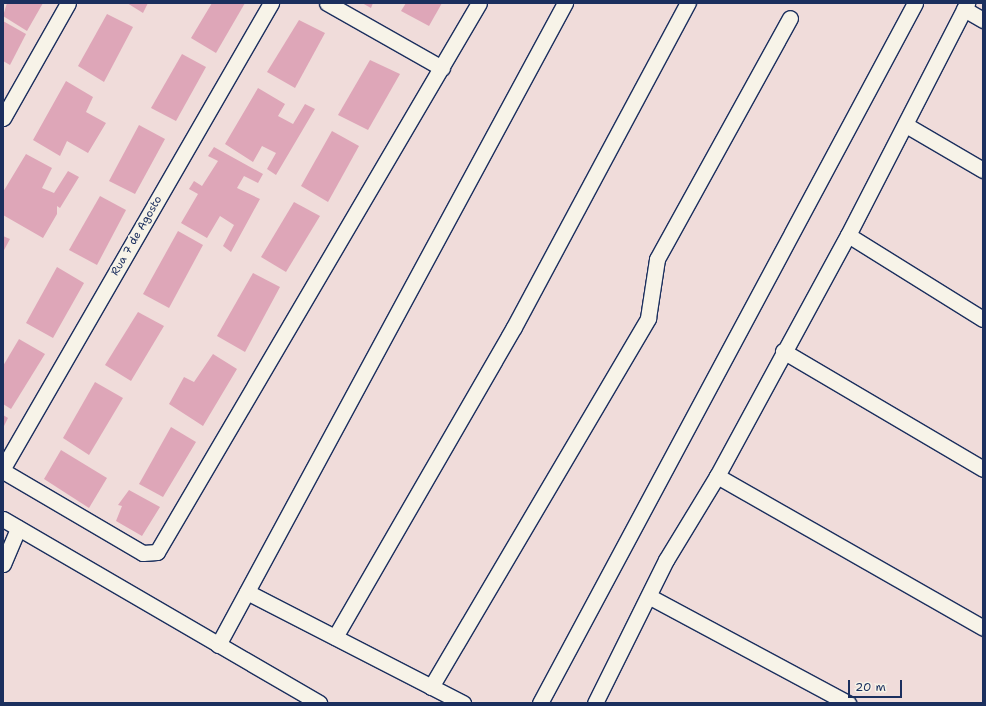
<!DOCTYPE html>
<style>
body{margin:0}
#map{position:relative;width:986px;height:706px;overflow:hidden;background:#f0dcda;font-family:"Shantell Sans",sans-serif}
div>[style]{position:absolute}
.building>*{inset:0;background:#dea6b8}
.roads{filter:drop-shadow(1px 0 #1b2f5e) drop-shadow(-1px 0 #1b2f5e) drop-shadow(0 1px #1b2f5e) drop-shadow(0 -1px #1b2f5e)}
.minor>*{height:15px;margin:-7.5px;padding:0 7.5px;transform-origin:7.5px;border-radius:7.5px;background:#f7f3e8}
span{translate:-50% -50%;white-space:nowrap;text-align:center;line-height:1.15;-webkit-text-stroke:4px #f7f3e8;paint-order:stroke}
.street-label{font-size:11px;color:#1b2f5e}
.frame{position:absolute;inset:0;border:4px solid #1b2f5e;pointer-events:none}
.scale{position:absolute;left:848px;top:680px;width:54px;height:18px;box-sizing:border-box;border:2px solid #1b2f5e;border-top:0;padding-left:5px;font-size:12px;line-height:14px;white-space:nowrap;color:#1b2f5e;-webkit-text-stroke:3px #f7f3e8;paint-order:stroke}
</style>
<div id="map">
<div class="building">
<div style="clip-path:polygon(7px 3px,43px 3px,27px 31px,3px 16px)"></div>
<div style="clip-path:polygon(127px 3px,148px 3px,143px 13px)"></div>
<div style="clip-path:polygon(212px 3px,245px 3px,216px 53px,191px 38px)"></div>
<div style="clip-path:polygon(362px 3px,373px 3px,371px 8px)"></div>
<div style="clip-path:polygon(406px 3px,442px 3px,429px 26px,401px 11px)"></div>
<div style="clip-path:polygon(107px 14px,133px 27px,104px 82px,78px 66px)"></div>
<div style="clip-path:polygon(299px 20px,325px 33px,295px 88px,267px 72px)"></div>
<div style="clip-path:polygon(3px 21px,26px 34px,10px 65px,3px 61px)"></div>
<div style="clip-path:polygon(182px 54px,206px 67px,176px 121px,151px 108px)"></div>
<div style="clip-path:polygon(370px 60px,400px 74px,368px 130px,338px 115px)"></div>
<div style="clip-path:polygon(66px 81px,93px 97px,86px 112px,106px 123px,88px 153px,67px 141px,60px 156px,33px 140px)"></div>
<div style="clip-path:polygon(258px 88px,285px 104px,278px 116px,293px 124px,305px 104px,315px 109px,276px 175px,267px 169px,276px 153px,262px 146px,253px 162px,225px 144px)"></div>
<div style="clip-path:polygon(139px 125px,165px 139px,135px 194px,109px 181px)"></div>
<div style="clip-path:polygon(332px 131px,359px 146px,328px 202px,301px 186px)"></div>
<div style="clip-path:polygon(214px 147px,263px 174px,258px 183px,244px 176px,237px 188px,260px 199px,231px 252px,223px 246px,234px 225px,220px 216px,207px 238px,181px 223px,198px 194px,189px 189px,194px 181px,202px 186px,218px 161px,208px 156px)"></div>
<div style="clip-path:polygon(26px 154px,52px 168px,42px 188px,54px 193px,68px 171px,79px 177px,60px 208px,57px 206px,57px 214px,43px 238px,3px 215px,3px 192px)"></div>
<div style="clip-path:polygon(100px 196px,126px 210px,97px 265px,69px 250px)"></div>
<div style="clip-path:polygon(294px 202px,320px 216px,286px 272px,261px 257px)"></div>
<div style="clip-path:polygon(178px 231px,203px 245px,169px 308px,143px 294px)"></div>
<div style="clip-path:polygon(3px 236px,10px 239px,3px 252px)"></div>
<div style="clip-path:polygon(57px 267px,84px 283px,53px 338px,26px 323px)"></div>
<div style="clip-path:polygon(253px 273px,280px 287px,245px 352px,217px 336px)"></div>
<div style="clip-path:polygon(138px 312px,164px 326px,131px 381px,105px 365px)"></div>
<div style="clip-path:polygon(19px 339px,45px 354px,11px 409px,3px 404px,3px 366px)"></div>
<div style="clip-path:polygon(213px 354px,237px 369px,203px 426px,169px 404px,184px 377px,194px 382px)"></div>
<div style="clip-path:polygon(95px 382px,123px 398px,89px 455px,63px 438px)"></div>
<div style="clip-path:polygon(3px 415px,8px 418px,3px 428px)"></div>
<div style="clip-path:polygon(171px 427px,196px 442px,163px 497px,139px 484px)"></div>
<div style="clip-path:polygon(61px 450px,107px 478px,89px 508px,44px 479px)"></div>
<div style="clip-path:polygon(129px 490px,160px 507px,142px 536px,116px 521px,122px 506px,118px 505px)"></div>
</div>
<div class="roads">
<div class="minor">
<div style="left:327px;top:3px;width:132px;rotate:29.5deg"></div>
<div style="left:964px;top:9px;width:22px;rotate:30deg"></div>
<div style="left:3px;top:118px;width:132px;rotate:-60.5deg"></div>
<div style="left:906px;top:125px;width:89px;rotate:30.3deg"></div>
<div style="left:848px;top:235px;width:159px;rotate:31.9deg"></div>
<div style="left:783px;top:351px;width:232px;rotate:30.5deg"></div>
<div style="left:3px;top:468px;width:537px;rotate:-60.04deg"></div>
<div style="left:3px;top:471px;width:162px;rotate:30.4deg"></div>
<div style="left:143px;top:553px;width:14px;rotate:-4deg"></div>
<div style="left:157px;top:552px;width:636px;rotate:-59.61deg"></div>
<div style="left:717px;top:476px;width:306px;rotate:29.7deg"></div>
<div style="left:3px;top:519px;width:366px;rotate:30.2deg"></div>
<div style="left:3px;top:564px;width:39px;rotate:-67deg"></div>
<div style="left:247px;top:592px;width:243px;rotate:27.2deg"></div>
<div style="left:650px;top:597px;width:225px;rotate:28.2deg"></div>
<div style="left:335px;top:637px;width:358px;rotate:-60deg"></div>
<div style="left:514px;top:327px;width:368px;rotate:-61.8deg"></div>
<div style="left:218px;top:645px;width:730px;rotate:-61.61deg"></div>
<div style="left:431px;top:687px;width:428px;rotate:-59.5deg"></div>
<div style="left:648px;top:318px;width:60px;rotate:-81.3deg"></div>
<div style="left:657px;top:259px;width:275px;rotate:-61.1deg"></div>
<div style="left:540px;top:703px;width:794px;rotate:-61.82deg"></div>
<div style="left:595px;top:703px;width:160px;rotate:-63.6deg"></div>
<div style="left:666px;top:560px;width:98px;rotate:-58.7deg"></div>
<div style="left:717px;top:476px;width:274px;rotate:-61.5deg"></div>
<div style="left:848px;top:235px;width:261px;rotate:-62.8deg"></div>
</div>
</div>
<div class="street-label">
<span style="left:137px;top:236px;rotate:-60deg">Rua 7 de Agosto</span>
</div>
<div class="frame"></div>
<div class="scale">20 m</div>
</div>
